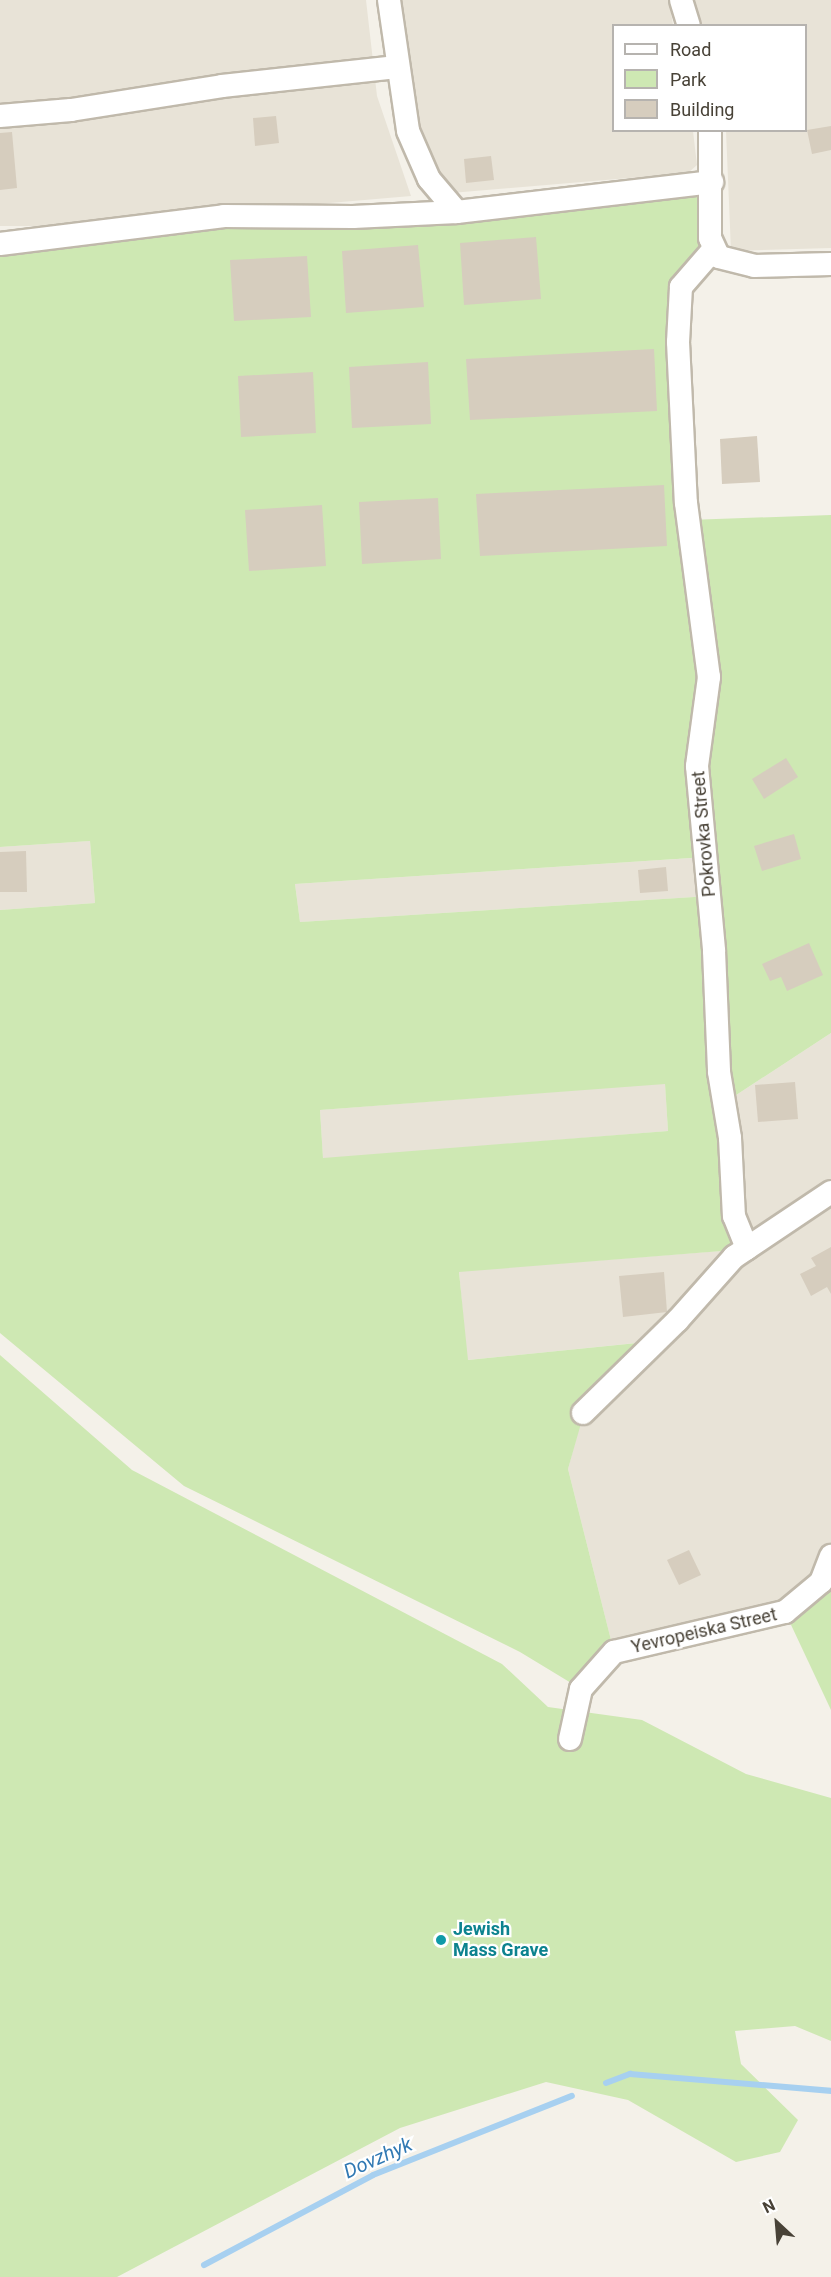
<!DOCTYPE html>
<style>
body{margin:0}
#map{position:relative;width:831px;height:2277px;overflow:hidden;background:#f4f1e9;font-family:Roboto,sans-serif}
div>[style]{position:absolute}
.residential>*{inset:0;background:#e8e3d7}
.green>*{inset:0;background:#cee8b3}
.stream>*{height:6px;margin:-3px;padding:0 3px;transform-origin:3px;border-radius:3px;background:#a7d0f0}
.building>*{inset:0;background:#d6cdbe}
.roads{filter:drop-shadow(2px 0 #c0b9ab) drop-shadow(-2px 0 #c0b9ab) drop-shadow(0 2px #c0b9ab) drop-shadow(0 -2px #c0b9ab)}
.minor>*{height:22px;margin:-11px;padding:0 11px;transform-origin:11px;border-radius:11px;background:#fff}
.dots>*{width:16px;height:16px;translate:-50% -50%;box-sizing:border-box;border:3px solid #fff;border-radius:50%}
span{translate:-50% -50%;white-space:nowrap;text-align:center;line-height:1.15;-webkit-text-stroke:4.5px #fff;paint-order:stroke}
.street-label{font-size:18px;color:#484237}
.culture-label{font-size:18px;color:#0d838f;font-weight:700}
.left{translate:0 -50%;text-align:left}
.water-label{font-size:20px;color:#3179b3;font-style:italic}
.legend{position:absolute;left:612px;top:24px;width:195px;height:108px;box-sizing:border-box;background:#fff;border:2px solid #b6b3af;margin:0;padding:8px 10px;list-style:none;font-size:18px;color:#484237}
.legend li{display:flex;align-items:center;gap:12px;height:30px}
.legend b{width:30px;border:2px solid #b6b3af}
.north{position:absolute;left:747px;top:2193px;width:60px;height:60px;-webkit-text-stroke:4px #fff;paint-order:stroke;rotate:334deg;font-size:16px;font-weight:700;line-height:24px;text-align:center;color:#484237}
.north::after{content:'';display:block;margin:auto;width:21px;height:27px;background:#484237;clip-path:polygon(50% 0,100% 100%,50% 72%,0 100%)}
</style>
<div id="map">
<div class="residential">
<div style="clip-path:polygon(0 0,366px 0,377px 96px,411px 196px,59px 226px,0 226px)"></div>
<div style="clip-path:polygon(393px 0,669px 0,673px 25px,614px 26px,614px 130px,693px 131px,697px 165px,688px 173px,451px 193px,444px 190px,420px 142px)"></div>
<div style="clip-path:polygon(691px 0,831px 0,831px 248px,731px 251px,726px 131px,806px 130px,806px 26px,698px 25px)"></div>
<div style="clip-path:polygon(90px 841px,95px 903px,0 910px,0 847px)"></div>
<div style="clip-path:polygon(707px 857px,710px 896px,300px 922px,295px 884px)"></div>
<div style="clip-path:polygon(831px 1033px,831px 1556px,785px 1612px,614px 1652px,568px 1469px,583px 1413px,656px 1341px,467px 1360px,459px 1271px,747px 1249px,724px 1103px)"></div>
<div style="clip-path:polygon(665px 1083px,668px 1131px,323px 1159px,320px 1110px)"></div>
</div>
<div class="green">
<div style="clip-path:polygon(evenodd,712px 182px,713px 250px,681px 287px,689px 520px,831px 515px,831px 1033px,724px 1103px,747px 1249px,459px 1272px,468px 1360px,657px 1341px,584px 1413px,568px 1469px,614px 1652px,581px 1689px,520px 1652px,184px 1486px,0 1333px,0 910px,95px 903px,90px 841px,0 847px,0 244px,224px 216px,353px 217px,712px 182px,706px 857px,710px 896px,300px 922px,295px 884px,706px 857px,712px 182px,665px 1084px,668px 1131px,323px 1158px,320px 1110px,665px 1084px)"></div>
<div style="clip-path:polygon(0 1355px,132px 1470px,502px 1664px,548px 1707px,642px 1720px,746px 1774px,831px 1798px,831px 2041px,795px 2026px,735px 2031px,741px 2064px,798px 2120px,780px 2152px,736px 2162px,628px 2100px,546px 2082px,400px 2128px,117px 2277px,0 2277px)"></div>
<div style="clip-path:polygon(831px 1556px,831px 1710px,785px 1612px)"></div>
</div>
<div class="stream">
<div style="left:606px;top:2083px;width:26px;rotate:-21deg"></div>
<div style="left:630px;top:2074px;width:202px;rotate:4.8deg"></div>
<div style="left:204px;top:2265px;width:191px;rotate:-28deg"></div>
<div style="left:373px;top:2175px;width:214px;rotate:-21.7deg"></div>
</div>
<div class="building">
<div style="clip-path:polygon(276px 116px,279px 143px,255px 146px,253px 118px)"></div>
<div style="clip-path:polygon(831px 126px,831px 150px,812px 154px,807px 130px)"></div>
<div style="clip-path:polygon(12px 132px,17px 188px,0 190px,0 133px)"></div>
<div style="clip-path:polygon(491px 156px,494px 180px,466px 183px,464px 159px)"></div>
<div style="clip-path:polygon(536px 237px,541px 299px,464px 305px,460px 243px)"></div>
<div style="clip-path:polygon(418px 245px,424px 307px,346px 313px,342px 251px)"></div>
<div style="clip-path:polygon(307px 256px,311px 317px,234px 321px,230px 260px)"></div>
<div style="clip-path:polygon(654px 349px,657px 411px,470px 420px,466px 359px)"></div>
<div style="clip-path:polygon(428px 362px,431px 424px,352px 428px,349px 367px)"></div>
<div style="clip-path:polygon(313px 372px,316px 433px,241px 437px,238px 376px)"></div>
<div style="clip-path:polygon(757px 436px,760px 482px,722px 484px,720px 439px)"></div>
<div style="clip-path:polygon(664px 485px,667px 546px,480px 556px,476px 494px)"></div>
<div style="clip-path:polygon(438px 498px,441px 559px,362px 564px,359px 502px)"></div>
<div style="clip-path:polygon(322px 505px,326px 566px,249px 571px,245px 510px)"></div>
<div style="clip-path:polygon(786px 758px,798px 777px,764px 799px,752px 779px)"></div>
<div style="clip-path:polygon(794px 834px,801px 859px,762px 871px,754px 846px)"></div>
<div style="clip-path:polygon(26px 851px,27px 892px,0 892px,0 852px)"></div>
<div style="clip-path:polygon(666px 867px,668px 891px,640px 893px,638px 870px)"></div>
<div style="clip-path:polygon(809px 943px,823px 975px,787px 991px,781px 977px,770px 981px,762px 964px)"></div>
<div style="clip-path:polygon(795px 1082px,798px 1119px,758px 1122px,755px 1085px)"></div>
<div style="clip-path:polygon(831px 1247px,831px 1294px,827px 1287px,811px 1296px,800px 1274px,816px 1266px,811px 1258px)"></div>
<div style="clip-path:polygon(664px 1272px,667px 1312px,623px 1317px,619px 1276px)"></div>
<div style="clip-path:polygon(689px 1550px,701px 1575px,679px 1585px,667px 1560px)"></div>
</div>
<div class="roads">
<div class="minor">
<div style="left:389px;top:0;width:132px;rotate:81.7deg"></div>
<div style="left:408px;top:131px;width:52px;rotate:66.4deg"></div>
<div style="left:429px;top:179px;width:43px;rotate:49.7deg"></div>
<div style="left:457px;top:212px;width:257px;rotate:-6.7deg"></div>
<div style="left:681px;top:0;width:27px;rotate:73deg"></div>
<div style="left:0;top:116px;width:71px;rotate:-4.8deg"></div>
<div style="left:71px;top:110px;width:153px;rotate:-9deg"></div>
<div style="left:222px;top:86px;width:176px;rotate:-6.2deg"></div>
<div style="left:710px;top:130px;width:108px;rotate:90deg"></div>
<div style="left:710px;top:238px;width:21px;rotate:65deg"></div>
<div style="left:719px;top:257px;width:36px;rotate:14deg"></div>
<div style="left:754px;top:266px;width:77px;rotate:-1.5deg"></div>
<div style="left:0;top:244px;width:226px;rotate:-7.1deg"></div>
<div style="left:224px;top:216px;width:129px;rotate:0.4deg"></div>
<div style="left:353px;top:217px;width:104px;rotate:-2.8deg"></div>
<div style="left:713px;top:250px;width:49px;rotate:130.9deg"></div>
<div style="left:681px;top:287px;width:55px;rotate:93.1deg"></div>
<div style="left:678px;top:342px;width:161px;rotate:87.2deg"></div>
<div style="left:686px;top:503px;width:176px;rotate:82.5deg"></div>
<div style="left:709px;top:677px;width:90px;rotate:97.7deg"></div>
<div style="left:697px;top:766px;width:186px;rotate:84.7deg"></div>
<div style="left:714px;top:951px;width:121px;rotate:87.6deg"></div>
<div style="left:719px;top:1072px;width:67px;rotate:80.5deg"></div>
<div style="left:730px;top:1138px;width:78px;rotate:87.1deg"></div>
<div style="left:734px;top:1216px;width:35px;rotate:68deg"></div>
<div style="left:583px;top:1413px;width:132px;rotate:-44.4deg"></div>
<div style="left:677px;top:1321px;width:86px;rotate:-48.3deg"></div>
<div style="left:734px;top:1257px;width:117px;rotate:-33.8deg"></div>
<div style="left:570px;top:1739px;width:51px;rotate:-77.6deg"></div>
<div style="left:581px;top:1689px;width:50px;rotate:-48.3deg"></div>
<div style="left:614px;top:1652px;width:176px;rotate:-13.2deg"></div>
<div style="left:785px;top:1612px;width:47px;rotate:-39.8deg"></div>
<div style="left:821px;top:1582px;width:28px;rotate:-69deg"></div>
</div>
</div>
<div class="dots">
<div style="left:441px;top:1940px;background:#0f9aa8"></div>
</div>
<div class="street-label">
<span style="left:704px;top:834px;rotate:-95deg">Pokrovka Street</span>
<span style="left:704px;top:1631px;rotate:-13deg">Yevropeiska Street</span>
</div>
<div class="culture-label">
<span class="left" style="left:453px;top:1940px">Jewish<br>Mass Grave</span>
</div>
<div class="water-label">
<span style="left:378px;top:2158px;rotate:-24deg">Dovzhyk</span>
</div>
<ul class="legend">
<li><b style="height:8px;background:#fff"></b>Road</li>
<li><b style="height:16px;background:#cee8b3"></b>Park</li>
<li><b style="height:16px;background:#d6cdbe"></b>Building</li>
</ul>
<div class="north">N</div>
</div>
